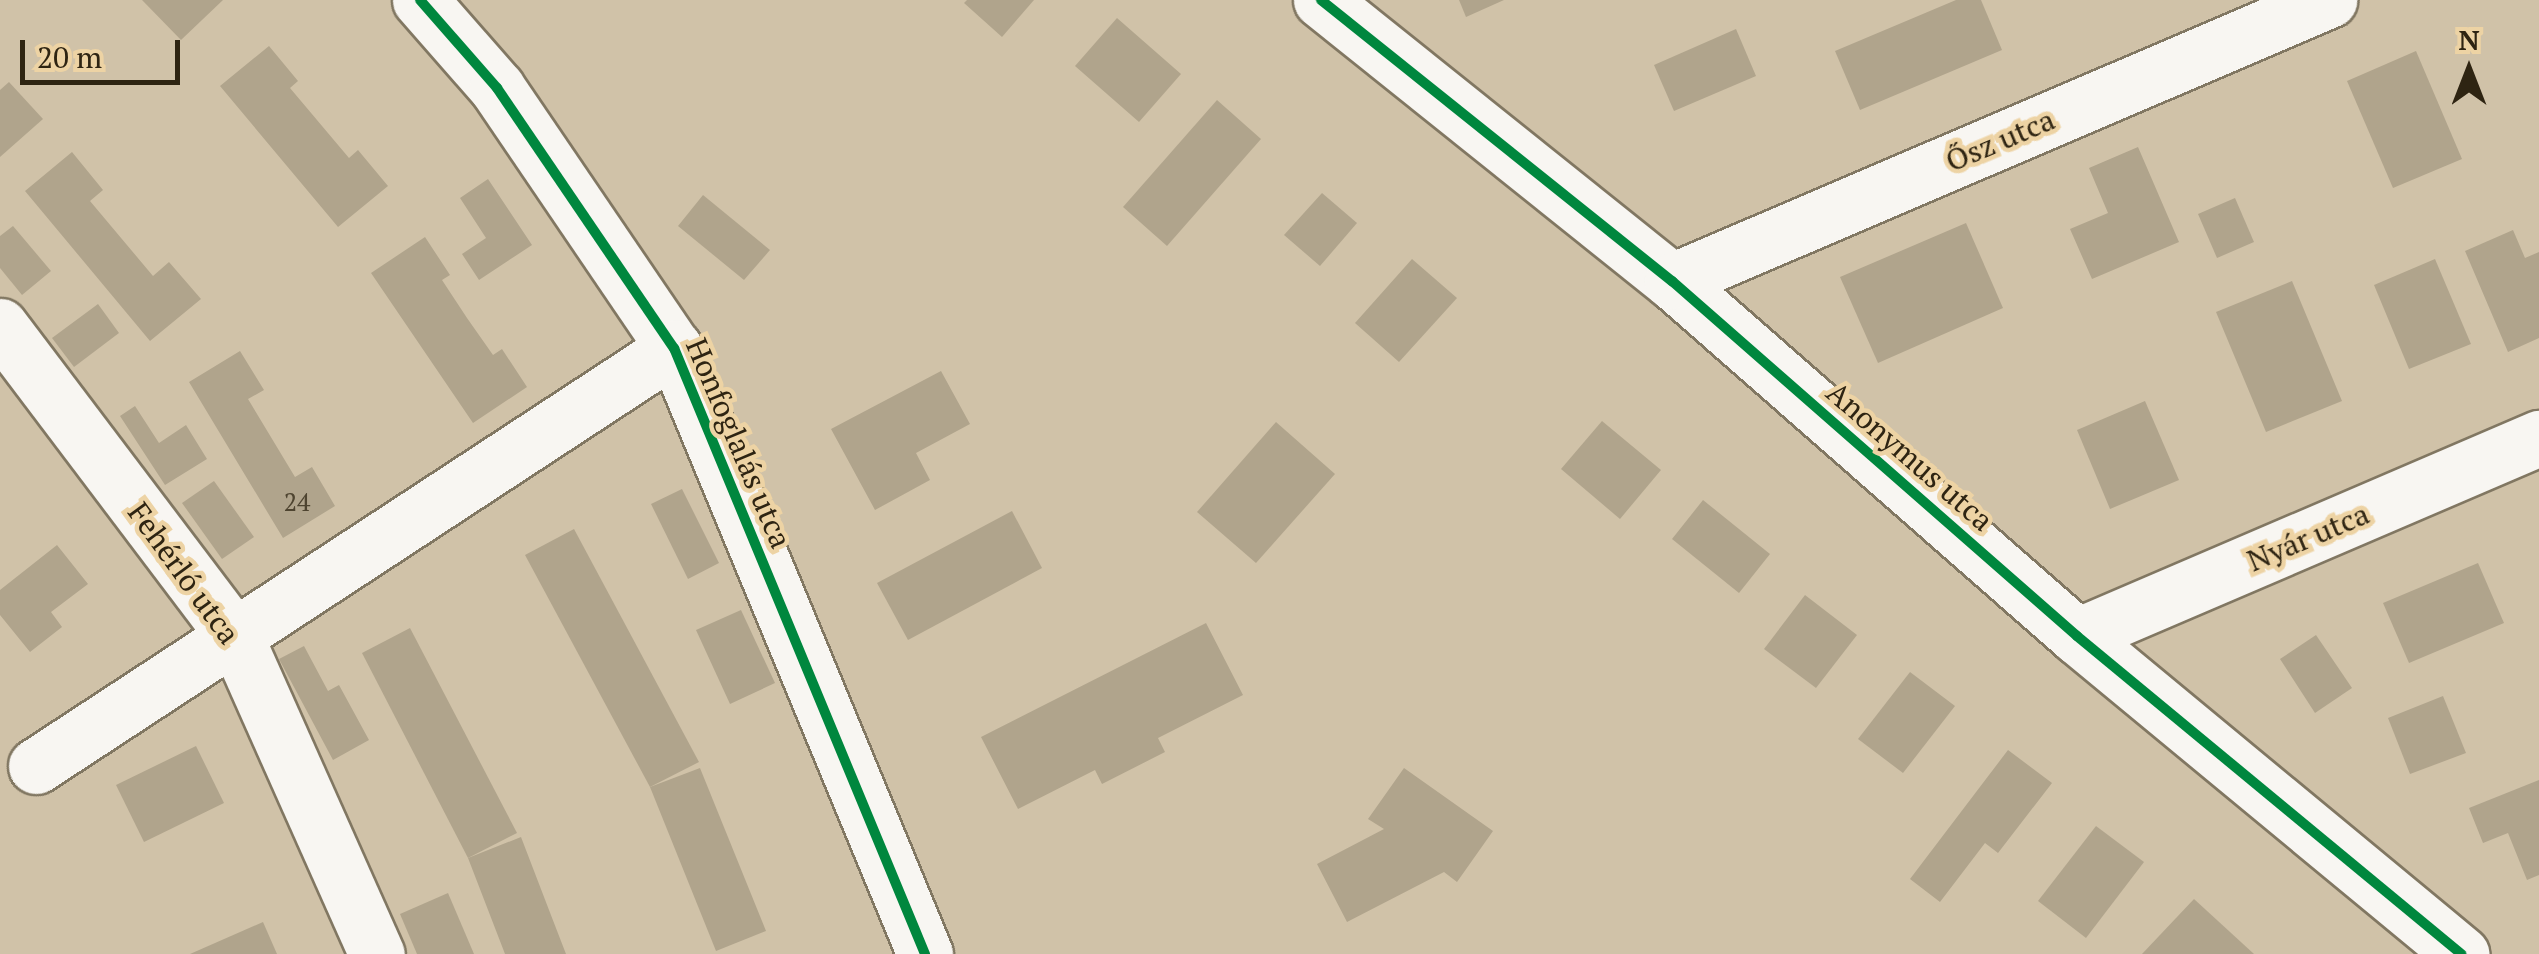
<!DOCTYPE html>
<meta charset="utf-8">
<style>
body{margin:0}
#map{position:relative;width:2539px;height:954px;overflow:hidden;background:#d0c2a8;font-family:"PT Serif",serif}
div>[style]{position:absolute}
.building>*{inset:0;background:#b0a48c}
.roads{filter:drop-shadow(2px 0 #817762) drop-shadow(-2px 0 #817762) drop-shadow(0 2px #817762) drop-shadow(0 -2px #817762)}
.minor>*{height:55px;margin:-27.5px;padding:0 27.5px;transform-origin:27.5px;border-radius:27.5px;background:#f8f6f2}
.cycleway>*{height:10px;margin:-5px;padding:0 5px;transform-origin:5px;border-radius:5px;background:#00873e}
span{translate:-50% -50%;white-space:nowrap;text-align:center;line-height:1.15;-webkit-text-stroke:9px #edd3a4;paint-order:stroke}
.number-label{font-size:25px;color:#4e4430}
.number-label span{-webkit-text-stroke-width:0}
.street-label{font-size:30px;color:#2e2412}
.north{position:absolute;left:2419px;top:20px;width:100px;height:100px;-webkit-text-stroke:8px #edd3a4;paint-order:stroke;rotate:0deg;font-size:28px;font-weight:700;line-height:40px;text-align:center;color:#2e2412}
.north::after{content:'';display:block;margin:auto;width:35px;height:45px;background:#2e2412;clip-path:polygon(50% 0,100% 100%,50% 72%,0 100%)}
.scale{position:absolute;left:20px;top:40px;width:160px;height:45px;box-sizing:border-box;border:5px solid #2e2412;border-top:0;padding-left:12px;font-size:30px;line-height:35px;white-space:nowrap;color:#2e2412;-webkit-text-stroke:8px #edd3a4;paint-order:stroke}
</style>
<div id="map">
<div class="building">
<div style="clip-path:polygon(142px 0,223px 0,181px 40px)"></div>
<div style="clip-path:polygon(967px 0,1034px 0,1002px 37px,964px 3px)"></div>
<div style="clip-path:polygon(1459px 0,1504px 0,1466px 17px)"></div>
<div style="clip-path:polygon(1956px 0,1981px 0,2002px 50px,1860px 110px,1835px 51px)"></div>
<div style="clip-path:polygon(1117px 18px,1181px 74px,1139px 122px,1075px 66px)"></div>
<div style="clip-path:polygon(1736px 29px,1756px 76px,1674px 111px,1654px 65px)"></div>
<div style="clip-path:polygon(269px 46px,298px 81px,290px 88px,349px 158px,358px 150px,388px 186px,338px 227px,220px 86px)"></div>
<div style="clip-path:polygon(2416px 51px,2462px 159px,2393px 188px,2347px 81px)"></div>
<div style="clip-path:polygon(9px 82px,43px 119px,0 157px,0 90px)"></div>
<div style="clip-path:polygon(1217px 100px,1261px 139px,1167px 246px,1123px 207px)"></div>
<div style="clip-path:polygon(2138px 147px,2179px 242px,2092px 279px,2070px 229px,2108px 213px,2089px 168px)"></div>
<div style="clip-path:polygon(72px 152px,103px 190px,90px 201px,153px 276px,169px 262px,201px 299px,150px 341px,25px 191px)"></div>
<div style="clip-path:polygon(488px 179px,532px 245px,479px 280px,462px 254px,486px 238px,460px 198px)"></div>
<div style="clip-path:polygon(1322px 193px,1357px 223px,1320px 266px,1284px 235px)"></div>
<div style="clip-path:polygon(703px 195px,770px 250px,744px 280px,678px 226px)"></div>
<div style="clip-path:polygon(2235px 198px,2254px 242px,2217px 258px,2198px 214px)"></div>
<div style="clip-path:polygon(1966px 223px,2003px 308px,1878px 363px,1840px 277px)"></div>
<div style="clip-path:polygon(13px 226px,51px 271px,22px 295px,0 268px,0 236px)"></div>
<div style="clip-path:polygon(2513px 230px,2525px 258px,2539px 252px,2539px 338px,2508px 352px,2465px 251px)"></div>
<div style="clip-path:polygon(425px 237px,450px 275px,442px 280px,467px 318px,493px 355px,502px 349px,527px 387px,473px 423px,371px 273px)"></div>
<div style="clip-path:polygon(1412px 259px,1457px 298px,1399px 362px,1355px 323px)"></div>
<div style="clip-path:polygon(2435px 259px,2471px 344px,2409px 369px,2374px 285px)"></div>
<div style="clip-path:polygon(2292px 281px,2342px 401px,2266px 432px,2216px 312px)"></div>
<div style="clip-path:polygon(98px 304px,119px 333px,74px 367px,52px 338px)"></div>
<div style="clip-path:polygon(240px 351px,264px 390px,248px 399px,295px 477px,312px 467px,335px 506px,283px 538px,189px 382px)"></div>
<div style="clip-path:polygon(941px 371px,970px 424px,916px 453px,930px 480px,875px 510px,831px 429px)"></div>
<div style="clip-path:polygon(2145px 401px,2179px 480px,2110px 509px,2077px 430px)"></div>
<div style="clip-path:polygon(135px 406px,159px 443px,186px 425px,207px 459px,165px 485px,120px 416px)"></div>
<div style="clip-path:polygon(1602px 421px,1661px 470px,1620px 519px,1561px 469px)"></div>
<div style="clip-path:polygon(1276px 422px,1335px 474px,1256px 563px,1197px 512px)"></div>
<div style="clip-path:polygon(214px 481px,254px 537px,222px 559px,182px 503px)"></div>
<div style="clip-path:polygon(682px 489px,719px 563px,688px 579px,651px 504px)"></div>
<div style="clip-path:polygon(1703px 500px,1770px 554px,1739px 593px,1672px 539px)"></div>
<div style="clip-path:polygon(1012px 511px,1042px 568px,908px 640px,877px 583px)"></div>
<div style="clip-path:polygon(574px 529px,699px 762px,650px 787px,525px 555px)"></div>
<div style="clip-path:polygon(57px 545px,88px 584px,51px 612px,62px 627px,30px 652px,0 615px,0 590px)"></div>
<div style="clip-path:polygon(2478px 563px,2504px 623px,2409px 663px,2383px 603px)"></div>
<div style="clip-path:polygon(1805px 595px,1857px 635px,1816px 688px,1764px 649px)"></div>
<div style="clip-path:polygon(741px 610px,775px 683px,730px 704px,696px 630px)"></div>
<div style="clip-path:polygon(1206px 623px,1243px 695px,1158px 738px,1165px 752px,1102px 784px,1095px 770px,1018px 809px,981px 737px)"></div>
<div style="clip-path:polygon(410px 628px,517px 833px,468px 858px,362px 653px)"></div>
<div style="clip-path:polygon(2316px 635px,2352px 688px,2315px 713px,2280px 659px)"></div>
<div style="clip-path:polygon(304px 646px,328px 691px,339px 685px,369px 740px,333px 760px,279px 659px)"></div>
<div style="clip-path:polygon(1910px 672px,1955px 706px,1903px 773px,1858px 739px)"></div>
<div style="clip-path:polygon(2443px 696px,2466px 753px,2410px 774px,2388px 718px)"></div>
<div style="clip-path:polygon(196px 746px,224px 803px,144px 842px,116px 785px)"></div>
<div style="clip-path:polygon(2008px 750px,2052px 783px,1998px 853px,1985px 843px,1940px 902px,1910px 879px)"></div>
<div style="clip-path:polygon(700px 768px,766px 931px,716px 951px,650px 787px)"></div>
<div style="clip-path:polygon(1404px 768px,1493px 831px,1457px 882px,1444px 872px,1347px 922px,1317px 864px,1384px 829px,1368px 819px)"></div>
<div style="clip-path:polygon(2539px 780px,2539px 875px,2527px 880px,2508px 833px,2483px 843px,2469px 808px)"></div>
<div style="clip-path:polygon(2096px 826px,2144px 862px,2086px 938px,2038px 901px)"></div>
<div style="clip-path:polygon(521px 837px,549px 910px,566px 954px,505px 954px,468px 858px)"></div>
<div style="clip-path:polygon(448px 893px,474px 954px,417px 954px,400px 914px)"></div>
<div style="clip-path:polygon(2194px 899px,2254px 954px,2142px 954px)"></div>
<div style="clip-path:polygon(263px 922px,277px 954px,190px 954px)"></div>
</div>
<div class="roads">
<div class="minor">
<div style="left:420px;top:0;width:117px;rotate:48.8deg"></div>
<div style="left:497px;top:88px;width:315px;rotate:55.8deg"></div>
<div style="left:674px;top:348px;width:656px;rotate:67.5deg"></div>
<div style="left:1321px;top:0;width:450px;rotate:38.7deg"></div>
<div style="left:1672px;top:281px;width:539px;rotate:41.24deg"></div>
<div style="left:2077px;top:636px;width:499px;rotate:39.6deg"></div>
<div style="left:1672px;top:281px;width:715px;rotate:-23.16deg"></div>
<div style="left:0;top:326px;width:391px;rotate:52.9deg"></div>
<div style="left:236px;top:638px;width:346px;rotate:66deg"></div>
<div style="left:2077px;top:636px;width:503px;rotate:-23.2deg"></div>
<div style="left:36px;top:766px;width:763px;rotate:-33.23deg"></div>
</div>
</div>
<div class="cycleway">
<div style="left:420px;top:0;width:117px;rotate:48.8deg"></div>
<div style="left:497px;top:88px;width:315px;rotate:55.8deg"></div>
<div style="left:674px;top:348px;width:656px;rotate:67.5deg"></div>
<div style="left:1321px;top:0;width:450px;rotate:38.7deg"></div>
<div style="left:1672px;top:281px;width:539px;rotate:41.24deg"></div>
<div style="left:2077px;top:636px;width:499px;rotate:39.6deg"></div>
</div>
<div class="number-label">
<span style="left:297px;top:502px">24</span>
</div>
<div class="street-label">
<span style="left:2000px;top:140px;rotate:-23deg">Ősz utca</span>
<span style="left:739px;top:443px;rotate:67deg">Honfoglalás utca</span>
<span style="left:1910px;top:456px;rotate:41deg">Anonymus utca</span>
<span style="left:2308px;top:537px;rotate:-23deg">Nyár utca</span>
<span style="left:184px;top:573px;rotate:54deg">Fehérló utca</span>
</div>
<div class="north">N</div>
<div class="scale">20 m</div>
</div>
